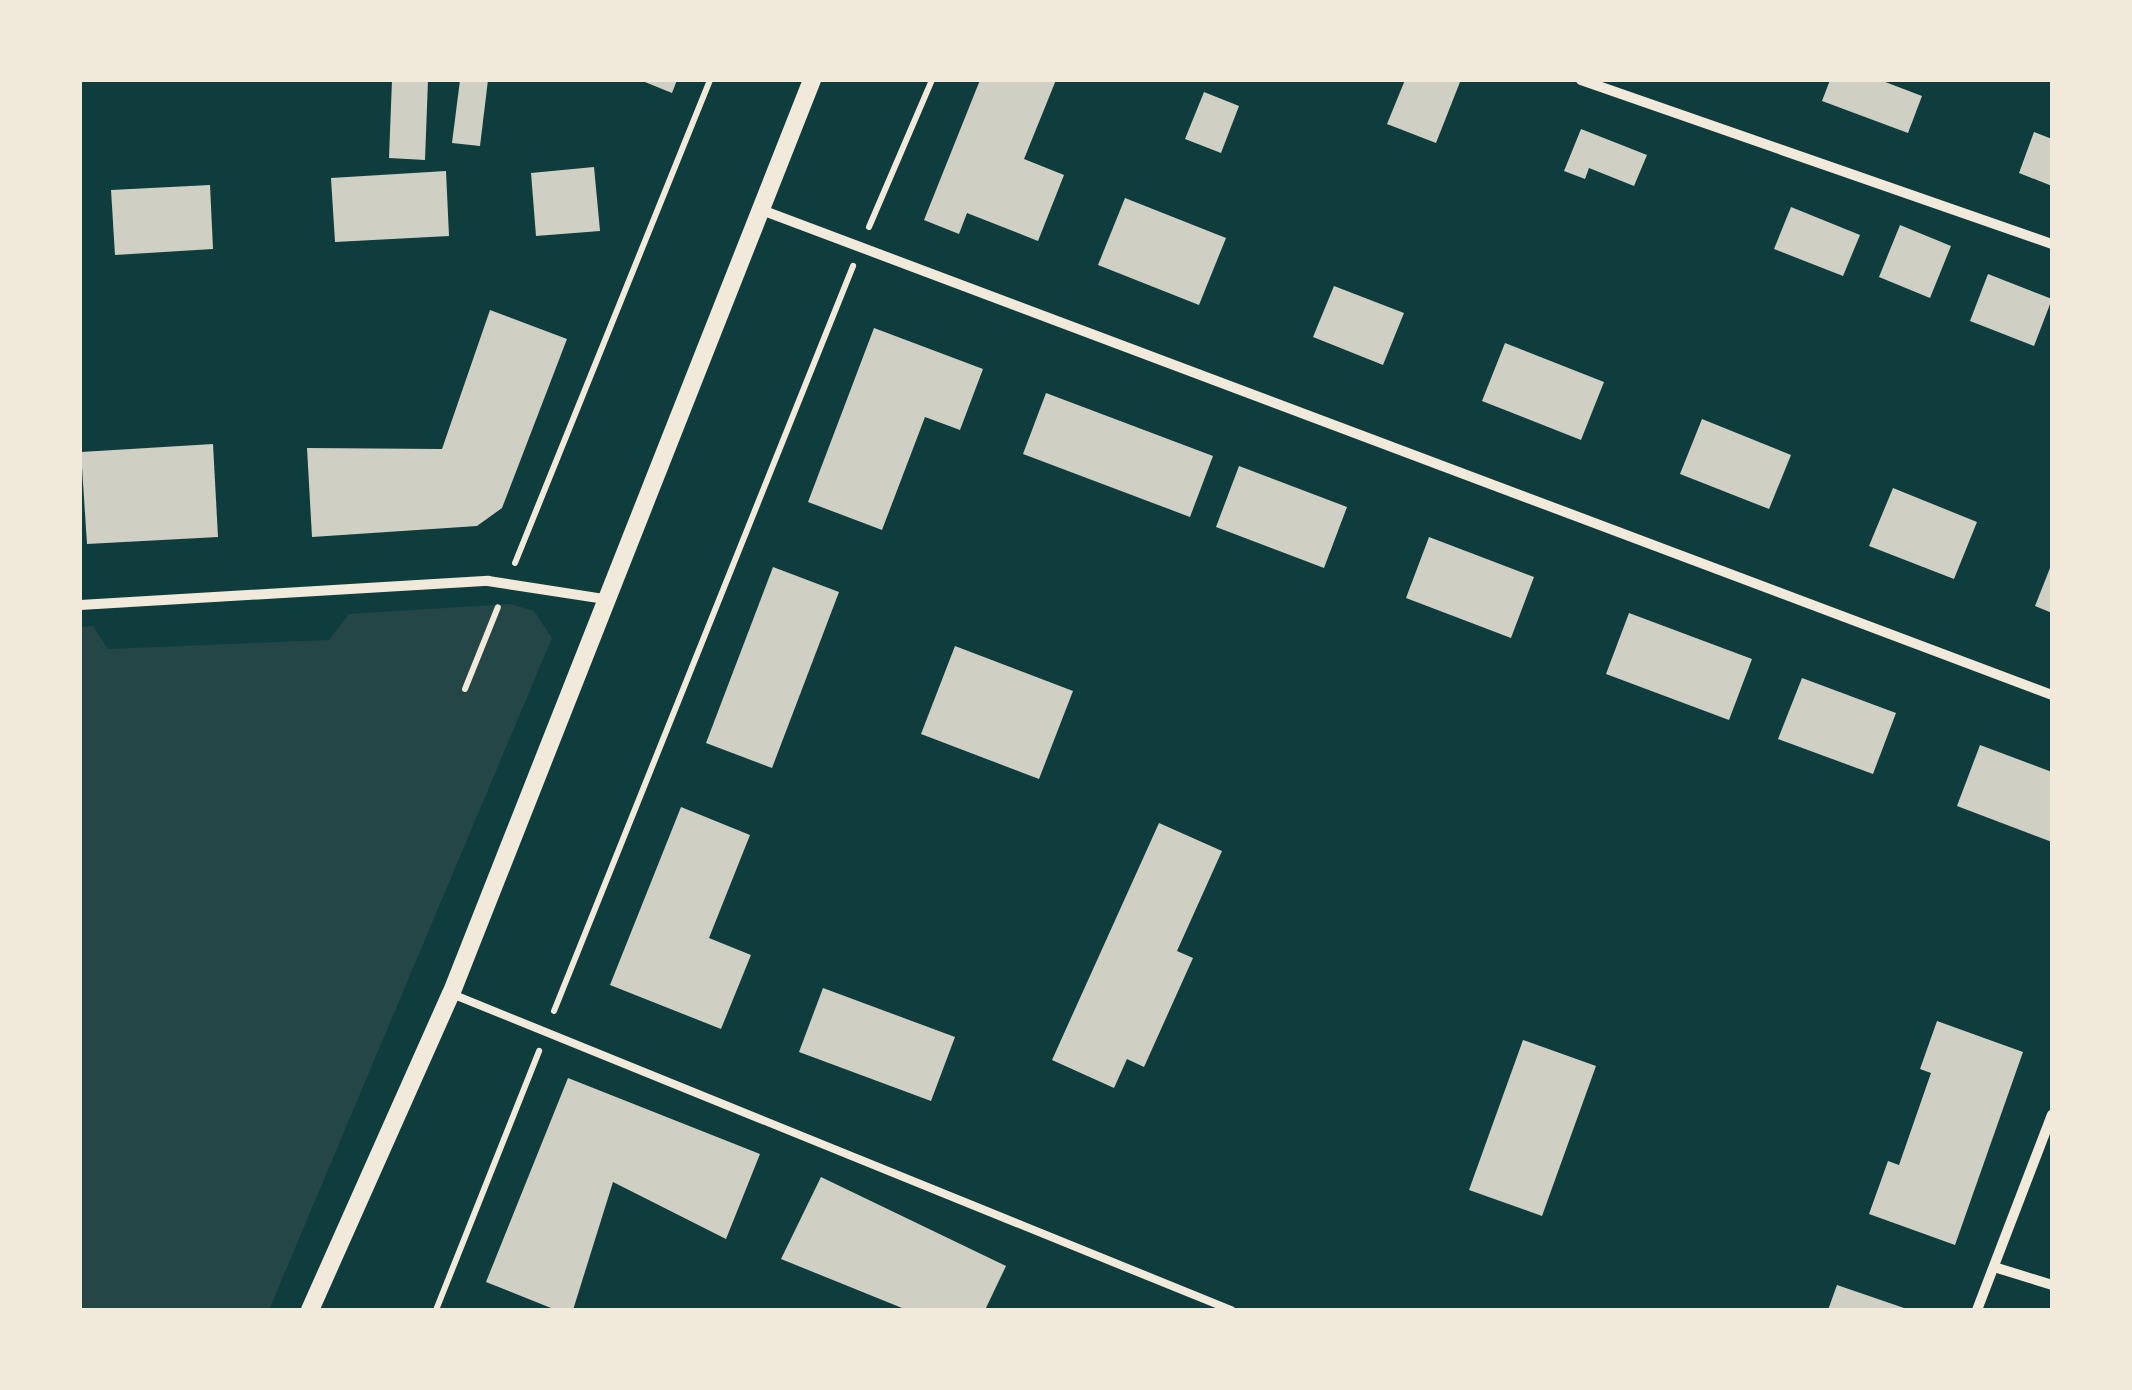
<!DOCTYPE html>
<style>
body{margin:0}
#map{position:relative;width:2132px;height:1390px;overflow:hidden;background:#0f3d3e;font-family:"Exo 2",sans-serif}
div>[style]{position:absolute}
.green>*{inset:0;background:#244646}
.building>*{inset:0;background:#cfcfc3}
.path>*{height:6px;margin:-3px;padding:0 3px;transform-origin:3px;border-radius:3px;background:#f1e9da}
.service>*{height:8px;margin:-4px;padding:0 4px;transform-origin:4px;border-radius:4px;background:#f1e9da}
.minor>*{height:10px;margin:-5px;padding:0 5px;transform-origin:5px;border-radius:5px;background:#f1e9da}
.tertiary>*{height:18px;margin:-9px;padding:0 9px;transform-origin:9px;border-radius:9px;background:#f1e9da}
span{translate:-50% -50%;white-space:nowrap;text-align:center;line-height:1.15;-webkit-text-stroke:8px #f1e9da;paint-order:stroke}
.frame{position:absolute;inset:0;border:82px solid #f1e9da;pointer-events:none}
</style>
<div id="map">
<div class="green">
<div style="clip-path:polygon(510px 604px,534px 611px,552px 638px,269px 1310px,80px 1310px,80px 627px,93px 626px,108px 649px,329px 640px,349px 614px)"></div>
</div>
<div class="building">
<div style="clip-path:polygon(392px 80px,428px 80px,425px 160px,389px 158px)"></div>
<div style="clip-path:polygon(460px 80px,488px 80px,480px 146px,452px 143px)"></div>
<div style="clip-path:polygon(640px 80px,677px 80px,672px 93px)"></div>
<div style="clip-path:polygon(980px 80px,1056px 80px,1024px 159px,1064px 175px,1038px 241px,967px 213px,959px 234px,924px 220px)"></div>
<div style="clip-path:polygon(1405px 80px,1460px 82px,1436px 143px,1387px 124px)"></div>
<div style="clip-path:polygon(1830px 80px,1880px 80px,1922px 96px,1908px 133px,1822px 101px)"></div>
<div style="clip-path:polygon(1204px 92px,1239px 106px,1221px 153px,1185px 139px)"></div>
<div style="clip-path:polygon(1581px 129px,1647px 155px,1634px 186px,1589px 168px,1585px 179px,1564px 171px)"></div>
<div style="clip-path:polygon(2034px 132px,2052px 139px,2052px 186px,2019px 173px)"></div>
<div style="clip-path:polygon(594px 167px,600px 231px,536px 236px,531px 173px)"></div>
<div style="clip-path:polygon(446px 171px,449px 236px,335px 242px,331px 178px)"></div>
<div style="clip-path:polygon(210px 185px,213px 249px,115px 255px,111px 190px)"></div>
<div style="clip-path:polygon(1125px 198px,1226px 238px,1199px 305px,1098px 265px)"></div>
<div style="clip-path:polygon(1791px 207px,1860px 235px,1843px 276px,1774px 249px)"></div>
<div style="clip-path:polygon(1900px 225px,1951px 246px,1930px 298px,1879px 277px)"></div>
<div style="clip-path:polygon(1988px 274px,2052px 299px,2034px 346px,1970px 321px)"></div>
<div style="clip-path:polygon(1334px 286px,1404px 313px,1383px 365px,1313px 337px)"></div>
<div style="clip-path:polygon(490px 310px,567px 339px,502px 508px,477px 526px,312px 537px,307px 448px,442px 449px)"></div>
<div style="clip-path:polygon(874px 328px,983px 369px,960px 430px,925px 417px,882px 530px,808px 502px)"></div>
<div style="clip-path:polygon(1505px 343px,1604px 382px,1581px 440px,1482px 401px)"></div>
<div style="clip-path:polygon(1046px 393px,1213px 456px,1190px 517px,1023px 454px)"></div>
<div style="clip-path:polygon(1702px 419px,1791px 455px,1769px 509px,1680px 474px)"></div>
<div style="clip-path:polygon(213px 444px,218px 537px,87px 544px,81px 452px)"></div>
<div style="clip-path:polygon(1239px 466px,1347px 507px,1324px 568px,1216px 527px)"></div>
<div style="clip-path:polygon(1893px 488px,1977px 522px,1954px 579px,1869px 546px)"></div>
<div style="clip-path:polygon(1429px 537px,1534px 577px,1511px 638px,1406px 598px)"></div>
<div style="clip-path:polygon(2052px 563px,2052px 613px,2035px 606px)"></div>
<div style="clip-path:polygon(773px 567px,839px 592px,772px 768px,706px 743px)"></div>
<div style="clip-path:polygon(1629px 613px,1752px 659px,1729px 720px,1606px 674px)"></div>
<div style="clip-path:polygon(955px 646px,1073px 691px,1039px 779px,921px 734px)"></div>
<div style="clip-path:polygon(1802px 678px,1896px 713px,1873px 774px,1778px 739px)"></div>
<div style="clip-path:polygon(1980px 745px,2052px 772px,2052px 842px,1957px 806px)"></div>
<div style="clip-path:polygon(681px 807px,750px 835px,709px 938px,751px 955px,721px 1029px,610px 985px)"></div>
<div style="clip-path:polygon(1159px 823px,1222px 851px,1177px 951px,1193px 958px,1144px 1067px,1127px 1059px,1114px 1088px,1052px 1060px)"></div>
<div style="clip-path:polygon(823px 988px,955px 1037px,931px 1101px,799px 1052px)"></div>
<div style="clip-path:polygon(1937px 1021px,2023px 1052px,1955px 1245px,1869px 1214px,1888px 1161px,1899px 1165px,1931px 1073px,1920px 1069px)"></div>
<div style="clip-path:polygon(1523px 1040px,1596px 1066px,1542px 1216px,1469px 1190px)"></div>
<div style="clip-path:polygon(568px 1078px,760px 1154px,726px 1239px,613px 1182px,573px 1310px,556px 1310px,486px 1282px)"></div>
<div style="clip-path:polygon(821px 1177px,1006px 1266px,985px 1310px,907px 1310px,781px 1259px)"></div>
<div style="clip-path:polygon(1837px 1285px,1907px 1309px,1907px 1310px,1828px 1310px)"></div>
</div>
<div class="path">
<div style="left:869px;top:227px;width:160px;rotate:-66.8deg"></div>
<div style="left:515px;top:563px;width:521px;rotate:-68.01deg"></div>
<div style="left:465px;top:689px;width:88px;rotate:-68.1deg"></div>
<div style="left:554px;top:1011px;width:803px;rotate:-68.13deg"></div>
<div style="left:436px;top:1310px;width:279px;rotate:-68.3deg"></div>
</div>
<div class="service">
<div style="left:452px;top:994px;width:841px;rotate:22.08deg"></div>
</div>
<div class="minor">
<div style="left:1581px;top:80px;width:499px;rotate:19.2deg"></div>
<div style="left:759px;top:209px;width:1381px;rotate:20.6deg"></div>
<div style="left:80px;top:605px;width:409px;rotate:-3.4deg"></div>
<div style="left:488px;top:581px;width:117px;rotate:8.8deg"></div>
<div style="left:1994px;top:1267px;width:61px;rotate:17.2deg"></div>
<div style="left:1977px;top:1310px;width:209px;rotate:-69deg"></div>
</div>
<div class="tertiary">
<div style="left:310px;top:1310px;width:346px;rotate:-66deg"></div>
<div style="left:451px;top:994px;width:983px;rotate:-68.45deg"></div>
</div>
<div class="frame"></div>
</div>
